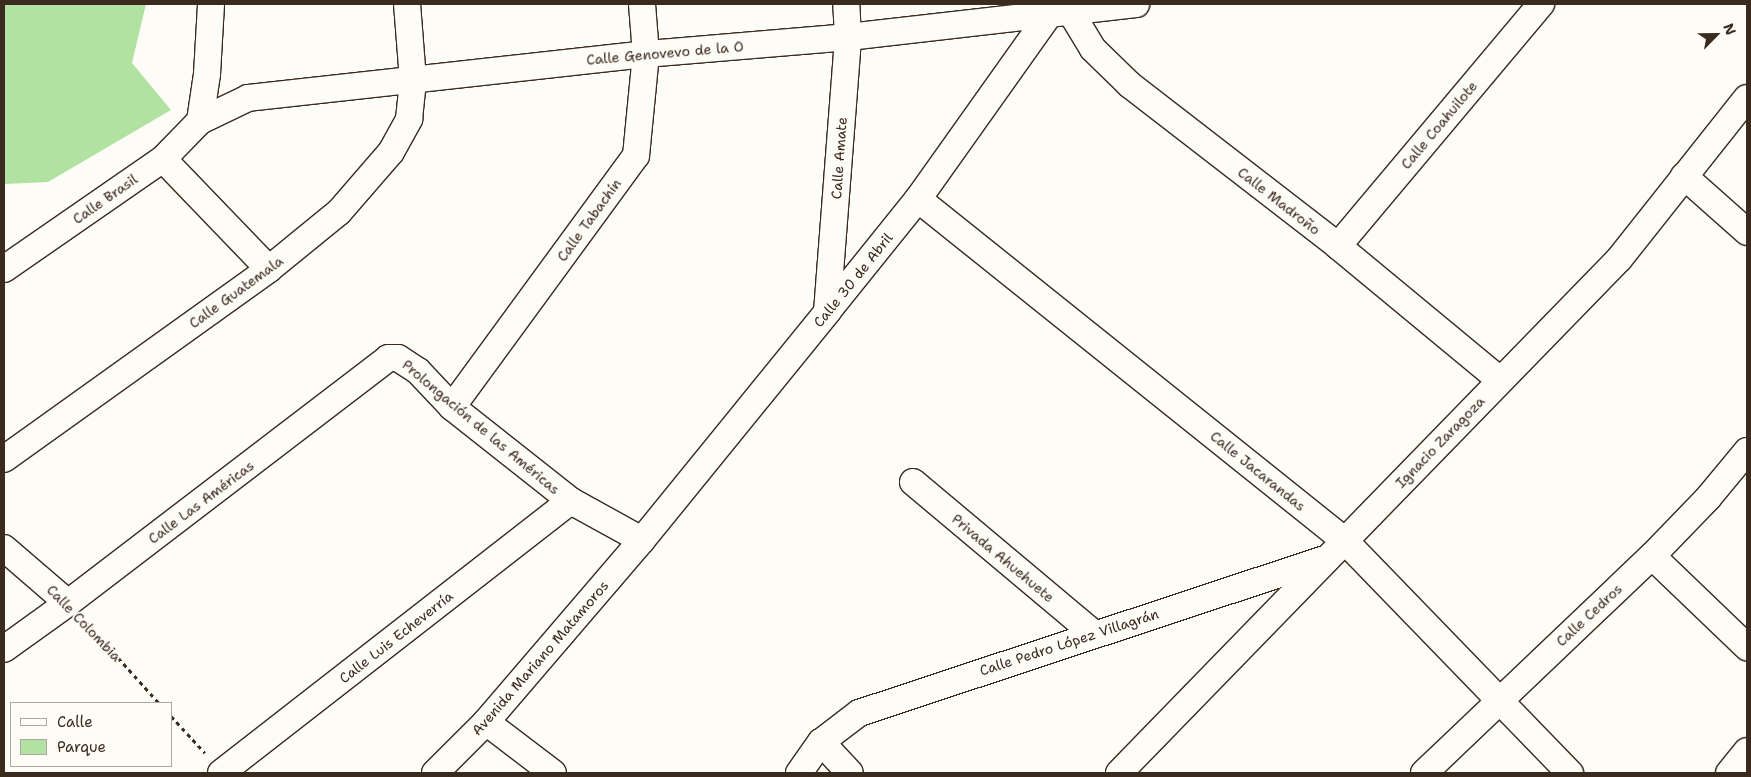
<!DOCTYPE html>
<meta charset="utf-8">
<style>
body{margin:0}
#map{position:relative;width:1751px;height:777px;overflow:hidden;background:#fdfcf7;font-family:"Shantell Sans",sans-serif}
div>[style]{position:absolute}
.green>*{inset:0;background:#b2e2a1}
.path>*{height:3px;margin-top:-1.5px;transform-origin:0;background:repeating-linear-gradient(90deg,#3b2a1e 0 4px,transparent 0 8px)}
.roads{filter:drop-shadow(1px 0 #3b2a1e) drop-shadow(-1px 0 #3b2a1e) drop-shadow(0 1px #3b2a1e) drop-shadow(0 -1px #3b2a1e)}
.minor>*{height:26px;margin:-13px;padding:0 13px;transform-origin:13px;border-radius:13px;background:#fdfcf7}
span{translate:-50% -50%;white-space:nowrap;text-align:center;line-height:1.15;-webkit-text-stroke:4px #fdfcf7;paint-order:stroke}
.street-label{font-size:14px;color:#3b2a1e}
.frame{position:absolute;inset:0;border:5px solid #3b2a1e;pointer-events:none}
.legend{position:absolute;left:10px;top:702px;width:162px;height:65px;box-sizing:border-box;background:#fdfcf7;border:1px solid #afa8a0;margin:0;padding:6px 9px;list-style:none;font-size:15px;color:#3b2a1e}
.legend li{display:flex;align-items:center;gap:10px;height:25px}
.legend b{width:25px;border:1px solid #afa8a0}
.north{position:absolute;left:1691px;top:10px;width:50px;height:50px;-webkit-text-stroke:4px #fdfcf7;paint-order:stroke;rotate:67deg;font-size:14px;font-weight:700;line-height:20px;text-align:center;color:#3b2a1e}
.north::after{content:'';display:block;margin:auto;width:18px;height:22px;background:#3b2a1e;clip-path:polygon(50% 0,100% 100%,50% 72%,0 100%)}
</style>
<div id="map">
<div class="green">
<div style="clip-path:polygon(4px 4px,146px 4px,132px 63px,171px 110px,48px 182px,4px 184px)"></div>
</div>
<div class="path">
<div style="left:86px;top:622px;width:109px;rotate:48deg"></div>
<div style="left:171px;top:716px;width:50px;rotate:47.4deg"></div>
</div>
<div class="roads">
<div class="minor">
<div style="left:1070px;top:4px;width:7px;rotate:90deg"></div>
<div style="left:1070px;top:11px;width:44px;rotate:58.8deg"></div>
<div style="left:1093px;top:49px;width:52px;rotate:44.2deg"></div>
<div style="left:1130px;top:85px;width:263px;rotate:37.7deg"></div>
<div style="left:1338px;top:246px;width:210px;rotate:39.6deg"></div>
<div style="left:200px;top:121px;width:48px;rotate:-81.5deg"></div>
<div style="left:207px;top:74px;width:70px;rotate:-86.7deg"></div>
<div style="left:163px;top:159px;width:153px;rotate:46.1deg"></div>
<div style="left:1684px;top:176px;width:84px;rotate:41.6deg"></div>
<div style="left:918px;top:199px;width:546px;rotate:38.68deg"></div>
<div style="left:1344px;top:540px;width:325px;rotate:45.9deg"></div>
<div style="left:1338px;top:246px;width:316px;rotate:-50deg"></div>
<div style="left:4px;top:269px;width:193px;rotate:-34.7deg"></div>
<div style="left:163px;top:159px;width:53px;rotate:-45.8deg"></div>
<div style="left:200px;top:121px;width:53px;rotate:-25.6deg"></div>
<div style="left:248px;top:98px;width:400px;rotate:-6.3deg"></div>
<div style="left:646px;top:54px;width:203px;rotate:-4.8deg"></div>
<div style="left:848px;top:37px;width:290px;rotate:-6.5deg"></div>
<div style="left:827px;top:312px;width:276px;rotate:-85.6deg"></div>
<div style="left:848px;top:37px;width:33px;rotate:-93deg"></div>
<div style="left:452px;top:407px;width:311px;rotate:-53.8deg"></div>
<div style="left:636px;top:156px;width:102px;rotate:-84.4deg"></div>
<div style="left:646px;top:54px;width:50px;rotate:-94.6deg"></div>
<div style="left:4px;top:459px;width:326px;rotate:-35.6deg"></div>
<div style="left:269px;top:269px;width:90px;rotate:-39.2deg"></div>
<div style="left:339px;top:212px;width:79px;rotate:-49.1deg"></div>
<div style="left:391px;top:152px;width:38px;rotate:-61deg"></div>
<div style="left:409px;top:119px;width:39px;rotate:-84deg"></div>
<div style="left:413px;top:80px;width:76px;rotate:-94.5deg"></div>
<div style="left:913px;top:482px;width:235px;rotate:40deg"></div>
<div style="left:4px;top:548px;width:84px;rotate:40.7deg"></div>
<div style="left:1652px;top:556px;width:132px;rotate:43.8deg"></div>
<div style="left:4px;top:649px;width:79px;rotate:-35.7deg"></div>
<div style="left:68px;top:603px;width:403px;rotate:-37.4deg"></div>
<div style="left:388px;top:358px;width:10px"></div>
<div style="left:398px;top:358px;width:24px;rotate:33deg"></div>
<div style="left:418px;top:371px;width:50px;rotate:46.6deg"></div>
<div style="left:452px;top:407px;width:152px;rotate:38.3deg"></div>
<div style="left:571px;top:501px;width:81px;rotate:28.8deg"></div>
<div style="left:486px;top:722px;width:84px;rotate:37.3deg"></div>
<div style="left:821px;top:742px;width:42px;rotate:46.9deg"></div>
<div style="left:221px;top:773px;width:443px;rotate:-37.9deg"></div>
<div style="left:435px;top:773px;width:72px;rotate:-45deg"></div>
<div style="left:486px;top:722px;width:240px;rotate:-49.4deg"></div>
<div style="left:642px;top:540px;width:294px;rotate:-50.9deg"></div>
<div style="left:827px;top:312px;width:145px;rotate:-51.2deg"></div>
<div style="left:918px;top:199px;width:229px;rotate:-54.6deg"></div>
<div style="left:799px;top:773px;width:38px;rotate:-55deg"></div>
<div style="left:821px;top:742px;width:48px;rotate:-37.3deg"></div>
<div style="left:859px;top:713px;width:488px;rotate:-18.3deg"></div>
<div style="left:1119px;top:773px;width:718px;rotate:-45.79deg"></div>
<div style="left:1620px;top:258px;width:204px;rotate:-51.6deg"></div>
<div style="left:1424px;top:773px;width:315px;rotate:-43.6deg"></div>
<div style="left:1652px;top:556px;width:81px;rotate:-46deg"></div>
<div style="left:1708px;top:498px;width:61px;rotate:-50.3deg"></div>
<div style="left:1729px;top:773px;width:28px;rotate:-51deg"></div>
</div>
</div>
<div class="street-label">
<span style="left:665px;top:53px;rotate:-5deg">Calle Genovevo de la O</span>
<span style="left:1439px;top:125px;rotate:-50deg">Calle Coahuilote</span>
<span style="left:839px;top:158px;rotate:-86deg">Calle Amate</span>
<span style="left:105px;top:199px;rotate:-35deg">Calle Brasil</span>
<span style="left:1279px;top:201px;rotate:38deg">Calle Madroño</span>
<span style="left:589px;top:220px;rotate:-54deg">Calle Tabachín</span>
<span style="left:853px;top:280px;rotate:-51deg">Calle 30 de Abril</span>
<span style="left:236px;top:292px;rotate:-36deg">Calle Guatemala</span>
<span style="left:481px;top:427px;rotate:40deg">Prolongación de las Américas</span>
<span style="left:1440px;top:442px;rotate:-46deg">Ignacio Zaragoza</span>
<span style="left:1258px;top:471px;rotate:39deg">Calle Jacarandas</span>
<span style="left:201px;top:502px;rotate:-37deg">Calle Las Américas</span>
<span style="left:1003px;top:558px;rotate:40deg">Privada Ahuehuete</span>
<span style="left:1589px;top:615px;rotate:-43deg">Calle Cedros</span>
<span style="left:84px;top:623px;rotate:46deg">Calle Colombia</span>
<span style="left:396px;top:637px;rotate:-38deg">Calle Luis Echeverría</span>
<span style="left:1069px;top:642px;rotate:-18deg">Calle Pedro López Villagrán</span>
<span style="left:540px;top:658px;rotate:-49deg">Avenida Mariano Matamoros</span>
</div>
<div class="frame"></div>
<ul class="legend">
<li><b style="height:6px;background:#fdfcf7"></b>Calle</li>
<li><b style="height:14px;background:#b2e2a1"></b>Parque</li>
</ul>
<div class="north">N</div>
</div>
